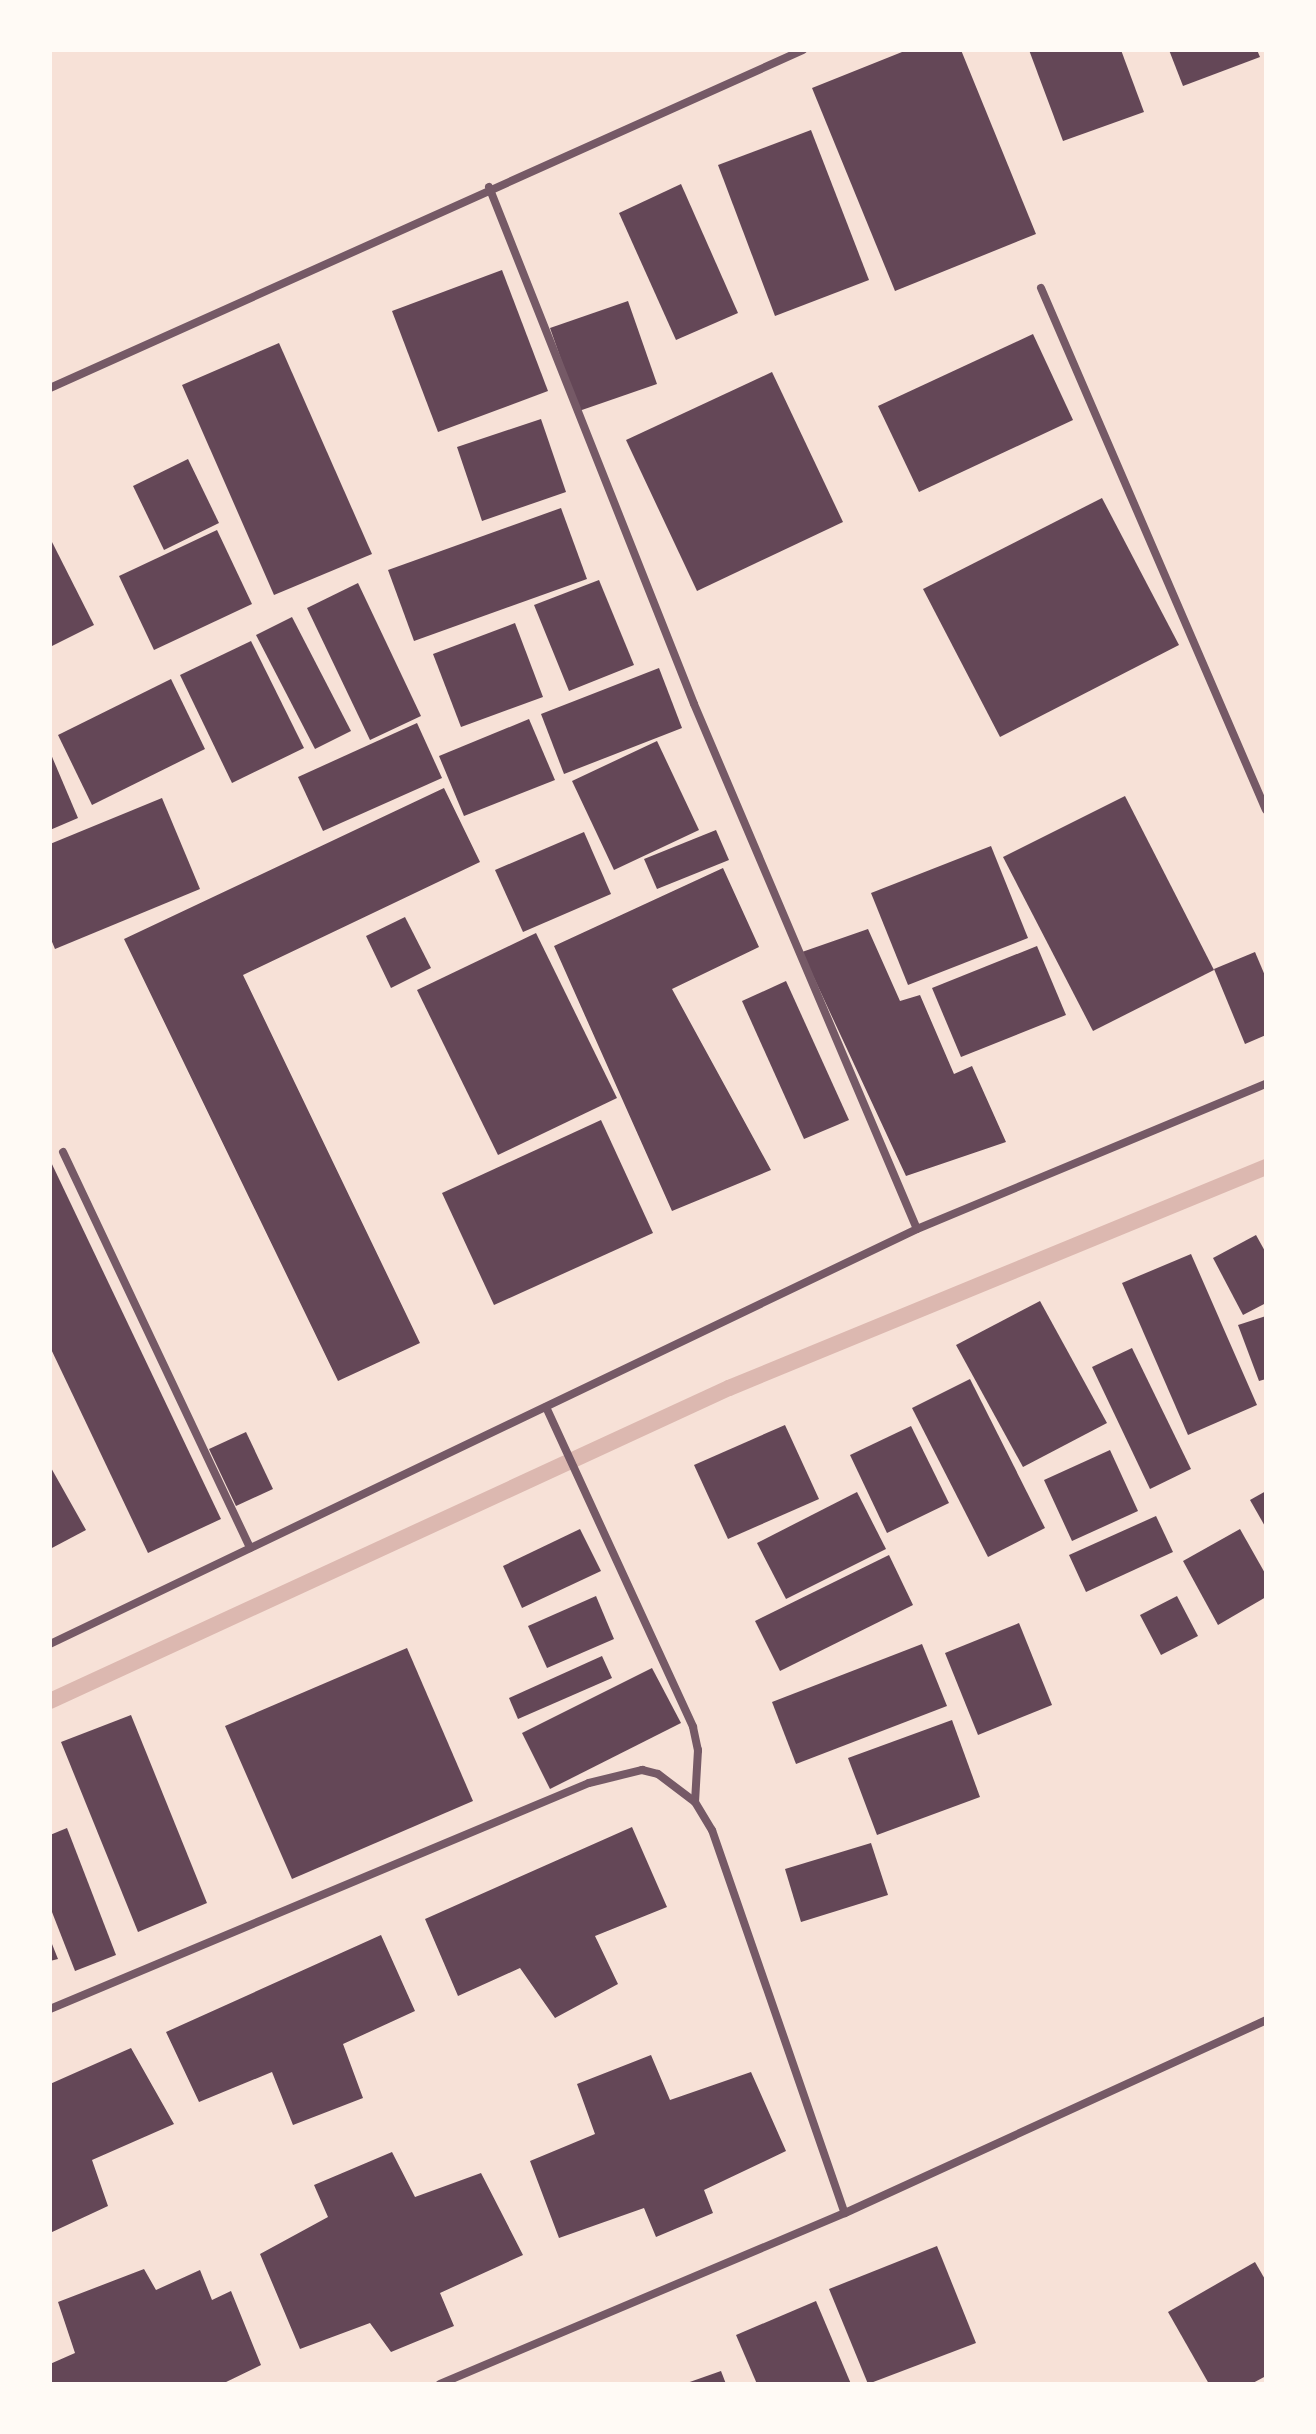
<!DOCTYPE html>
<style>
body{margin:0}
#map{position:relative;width:1316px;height:2434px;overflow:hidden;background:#f7e1d7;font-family:Poppins,sans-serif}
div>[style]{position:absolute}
.stream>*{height:16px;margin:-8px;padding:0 8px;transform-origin:8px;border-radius:8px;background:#dcb8b0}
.building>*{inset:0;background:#644757}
.minor>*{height:8px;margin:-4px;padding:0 4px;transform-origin:4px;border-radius:4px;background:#755966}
span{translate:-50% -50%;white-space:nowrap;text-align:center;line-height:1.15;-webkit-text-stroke:8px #fffaf5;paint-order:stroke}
.frame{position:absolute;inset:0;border:52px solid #fffaf5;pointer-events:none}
</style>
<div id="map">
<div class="stream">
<div style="left:50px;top:1701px;width:748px;rotate:-24.75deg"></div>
<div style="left:729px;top:1388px;width:581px;rotate:-22.37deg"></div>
</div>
<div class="building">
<div style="clip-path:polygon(907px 50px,961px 50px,1036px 234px,895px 291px,812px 88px)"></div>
<div style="clip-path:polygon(1029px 50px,1121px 50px,1144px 112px,1063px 141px)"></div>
<div style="clip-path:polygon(1169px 50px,1257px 50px,1260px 57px,1183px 86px)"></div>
<div style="clip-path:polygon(811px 130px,869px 280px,775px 316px,718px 165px)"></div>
<div style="clip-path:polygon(681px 184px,738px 313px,676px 340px,619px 213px)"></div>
<div style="clip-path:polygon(502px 270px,548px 391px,438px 432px,392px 311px)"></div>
<div style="clip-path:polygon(628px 301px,657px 384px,579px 411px,550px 328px)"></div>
<div style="clip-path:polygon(1033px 334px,1073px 420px,919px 492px,878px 406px)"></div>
<div style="clip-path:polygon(279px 343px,372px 554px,274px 595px,182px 385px)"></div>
<div style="clip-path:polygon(772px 372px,843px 522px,697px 591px,626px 440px)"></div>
<div style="clip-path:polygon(541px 419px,566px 492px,482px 521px,457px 447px)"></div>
<div style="clip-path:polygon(188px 459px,219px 523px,164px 550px,133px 486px)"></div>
<div style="clip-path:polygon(1102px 498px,1179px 645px,1000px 737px,923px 589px)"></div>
<div style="clip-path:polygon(561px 508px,587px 579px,414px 641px,388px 570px)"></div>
<div style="clip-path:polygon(217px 530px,252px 604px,154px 650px,119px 576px)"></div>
<div style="clip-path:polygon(50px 538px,94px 625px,50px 647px)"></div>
<div style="clip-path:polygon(599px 580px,634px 665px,569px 691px,534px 605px)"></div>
<div style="clip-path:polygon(358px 583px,421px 716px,370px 740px,307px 608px)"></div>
<div style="clip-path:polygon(292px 617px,351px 731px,315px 749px,256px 635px)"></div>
<div style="clip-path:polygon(515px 623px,543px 697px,461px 727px,433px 654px)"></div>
<div style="clip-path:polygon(251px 641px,304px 748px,232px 783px,180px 675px)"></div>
<div style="clip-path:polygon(659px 668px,682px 728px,564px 774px,541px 714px)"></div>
<div style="clip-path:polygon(171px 679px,205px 749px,92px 805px,58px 735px)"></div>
<div style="clip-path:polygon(529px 719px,555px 780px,464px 816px,439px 756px)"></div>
<div style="clip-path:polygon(417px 723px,442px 778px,323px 831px,298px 777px)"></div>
<div style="clip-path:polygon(657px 741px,699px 830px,614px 870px,572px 781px)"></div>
<div style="clip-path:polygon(50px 752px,78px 818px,50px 830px)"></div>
<div style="clip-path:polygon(444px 788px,480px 862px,243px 975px,420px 1343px,338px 1381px,124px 939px)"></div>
<div style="clip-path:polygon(1125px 796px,1214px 970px,1093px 1031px,1003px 857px)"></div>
<div style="clip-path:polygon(162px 798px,200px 889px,55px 949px,50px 937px,50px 844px)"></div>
<div style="clip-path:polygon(716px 830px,729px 860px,657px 889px,644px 859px)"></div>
<div style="clip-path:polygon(584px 832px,611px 894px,523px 932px,495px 870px)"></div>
<div style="clip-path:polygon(991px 846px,1028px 938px,908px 985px,871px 893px)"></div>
<div style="clip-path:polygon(723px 868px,759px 947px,672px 989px,771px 1170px,672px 1211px,554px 946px)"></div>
<div style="clip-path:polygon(405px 917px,431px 968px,391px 988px,366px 936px)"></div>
<div style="clip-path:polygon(868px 929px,900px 1001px,920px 995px,954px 1074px,972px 1066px,1006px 1142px,906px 1176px,802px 952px)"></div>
<div style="clip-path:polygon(536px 933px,617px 1098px,498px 1155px,417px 990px)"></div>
<div style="clip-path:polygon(1037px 946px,1066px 1015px,961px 1057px,932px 988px)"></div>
<div style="clip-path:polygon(1255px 952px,1266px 978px,1266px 1035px,1245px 1044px,1214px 969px)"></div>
<div style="clip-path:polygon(786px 981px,849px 1120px,804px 1139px,742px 1001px)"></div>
<div style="clip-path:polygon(601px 1120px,653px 1233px,494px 1305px,442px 1193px)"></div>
<div style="clip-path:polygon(50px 1160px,221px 1519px,148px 1553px,50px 1347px)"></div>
<div style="clip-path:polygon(1256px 1235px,1266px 1253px,1266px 1303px,1243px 1315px,1213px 1258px)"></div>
<div style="clip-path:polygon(1191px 1254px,1257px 1405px,1188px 1435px,1122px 1283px)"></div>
<div style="clip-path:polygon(1040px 1301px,1107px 1423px,1023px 1467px,956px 1345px)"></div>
<div style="clip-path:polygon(1266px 1316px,1266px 1379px,1259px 1381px,1238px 1325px)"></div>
<div style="clip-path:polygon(1132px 1348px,1191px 1469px,1150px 1489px,1092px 1367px)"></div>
<div style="clip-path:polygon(970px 1379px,1045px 1528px,988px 1557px,912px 1408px)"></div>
<div style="clip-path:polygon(785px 1425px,819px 1499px,728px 1539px,694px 1465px)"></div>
<div style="clip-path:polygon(911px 1426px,949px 1503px,887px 1533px,850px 1455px)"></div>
<div style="clip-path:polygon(246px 1432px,273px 1489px,236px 1506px,209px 1449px)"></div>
<div style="clip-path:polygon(1110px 1450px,1138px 1511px,1072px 1541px,1044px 1480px)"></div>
<div style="clip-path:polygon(50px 1466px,86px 1530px,50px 1549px)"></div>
<div style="clip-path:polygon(1266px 1491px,1266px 1528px,1250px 1500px)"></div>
<div style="clip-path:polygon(857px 1492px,886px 1549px,786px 1599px,757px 1543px)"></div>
<div style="clip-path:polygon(1156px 1516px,1173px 1552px,1086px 1592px,1069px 1555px)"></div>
<div style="clip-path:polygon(580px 1529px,601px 1571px,522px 1608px,503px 1566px)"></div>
<div style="clip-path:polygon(1240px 1529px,1266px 1575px,1266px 1597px,1218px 1625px,1183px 1561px)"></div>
<div style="clip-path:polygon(889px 1555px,913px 1605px,780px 1671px,755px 1621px)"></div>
<div style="clip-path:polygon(596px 1596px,614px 1639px,547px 1668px,528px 1626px)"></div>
<div style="clip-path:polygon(1177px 1596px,1198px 1636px,1161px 1655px,1140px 1615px)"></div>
<div style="clip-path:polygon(1019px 1623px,1052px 1705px,978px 1735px,945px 1653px)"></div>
<div style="clip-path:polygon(922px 1644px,947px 1706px,796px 1764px,772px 1702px)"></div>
<div style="clip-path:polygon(407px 1648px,473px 1801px,292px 1879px,225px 1726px)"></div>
<div style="clip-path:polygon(602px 1656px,612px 1678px,518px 1719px,509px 1698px)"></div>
<div style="clip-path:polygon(652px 1668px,681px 1723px,550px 1789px,522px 1733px)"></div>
<div style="clip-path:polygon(131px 1715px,207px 1903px,138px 1932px,61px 1742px)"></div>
<div style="clip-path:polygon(952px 1720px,980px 1797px,877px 1835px,848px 1758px)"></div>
<div style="clip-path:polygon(632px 1827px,667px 1907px,595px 1936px,618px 1984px,555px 2018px,520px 1968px,458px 1996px,425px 1919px)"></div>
<div style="clip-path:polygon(67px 1828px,116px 1955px,75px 1971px,50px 1907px,50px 1835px)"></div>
<div style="clip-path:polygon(871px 1843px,888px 1895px,801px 1922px,785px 1869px)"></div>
<div style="clip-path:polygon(381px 1935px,415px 2011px,343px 2044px,363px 2098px,293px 2125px,272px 2072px,199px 2102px,166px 2032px)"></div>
<div style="clip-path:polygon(50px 1939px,58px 1959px,50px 1961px)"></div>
<div style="clip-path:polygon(131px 2048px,174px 2124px,92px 2160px,108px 2206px,50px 2233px,50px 2084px)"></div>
<div style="clip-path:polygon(651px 2055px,670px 2100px,751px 2072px,786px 2151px,704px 2190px,713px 2213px,656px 2237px,644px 2208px,559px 2238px,530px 2161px,595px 2134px,577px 2084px)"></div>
<div style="clip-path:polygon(392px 2152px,415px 2197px,481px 2173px,523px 2255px,440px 2293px,454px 2326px,391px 2352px,370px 2323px,300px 2349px,260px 2254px,328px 2217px,314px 2185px)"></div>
<div style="clip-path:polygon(937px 2246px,976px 2343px,868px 2384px,829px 2289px)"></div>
<div style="clip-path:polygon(1255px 2262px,1266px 2281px,1266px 2376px,1251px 2384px,1209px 2384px,1168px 2312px)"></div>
<div style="clip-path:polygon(144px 2269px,156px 2290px,200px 2270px,212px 2300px,231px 2291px,261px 2365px,222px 2384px,50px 2384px,50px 2364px,75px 2353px,58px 2302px)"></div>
<div style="clip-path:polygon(816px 2301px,851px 2384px,757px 2384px,736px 2335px)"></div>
<div style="clip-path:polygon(721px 2371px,726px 2384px,684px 2384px)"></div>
</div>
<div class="minor">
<div style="left:489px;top:187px;width:556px;rotate:68.37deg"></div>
<div style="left:694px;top:704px;width:570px;rotate:66.99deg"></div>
<div style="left:1041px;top:288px;width:568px;rotate:66.68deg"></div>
<div style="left:50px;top:388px;width:825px;rotate:-24.17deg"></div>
<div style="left:63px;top:1152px;width:438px;rotate:64.7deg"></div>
<div style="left:546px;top:1407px;width:352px;rotate:65.3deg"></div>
<div style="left:693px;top:1727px;width:24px;rotate:78deg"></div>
<div style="left:698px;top:1750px;width:52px;rotate:93.3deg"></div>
<div style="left:50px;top:1644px;width:961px;rotate:-25.58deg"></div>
<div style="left:917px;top:1229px;width:378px;rotate:-22.6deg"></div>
<div style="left:50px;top:2009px;width:584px;rotate:-22.75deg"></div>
<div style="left:589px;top:1783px;width:55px;rotate:-13.8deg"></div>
<div style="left:642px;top:1770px;width:16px;rotate:14deg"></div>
<div style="left:658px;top:1774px;width:46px;rotate:37.1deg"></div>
<div style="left:695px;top:1802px;width:33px;rotate:59deg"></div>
<div style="left:712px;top:1830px;width:405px;rotate:70.9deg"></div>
<div style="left:440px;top:2384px;width:440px;rotate:-22.9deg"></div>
<div style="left:845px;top:2213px;width:463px;rotate:-24.6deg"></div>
</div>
<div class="frame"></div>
</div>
